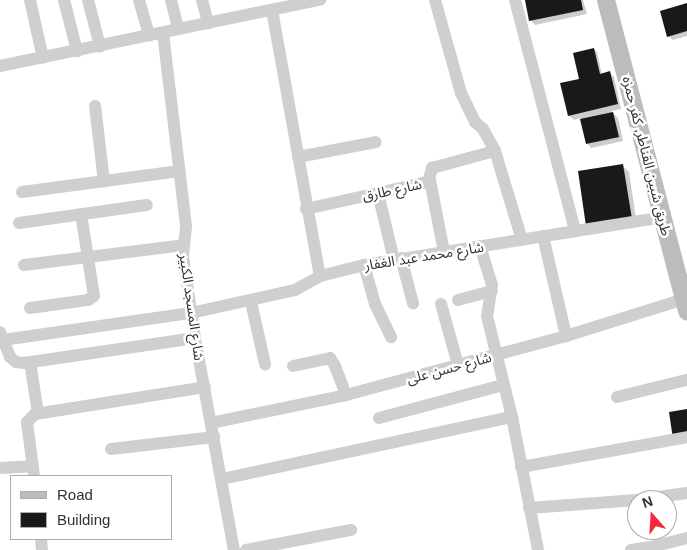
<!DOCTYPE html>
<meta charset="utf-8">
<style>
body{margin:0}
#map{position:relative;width:687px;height:550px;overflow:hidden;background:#fff;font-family:Arial,"Noto Sans Arabic",sans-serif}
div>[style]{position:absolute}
.shadow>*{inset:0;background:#0003}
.building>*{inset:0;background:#191919}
.minor>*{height:12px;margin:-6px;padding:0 6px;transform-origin:6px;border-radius:6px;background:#cfcfcf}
.secondary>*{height:18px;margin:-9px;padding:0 9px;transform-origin:9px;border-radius:9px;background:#bcbcbc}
span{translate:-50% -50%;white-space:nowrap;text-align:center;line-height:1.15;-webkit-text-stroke:5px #fff;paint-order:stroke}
.street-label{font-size:14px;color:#323232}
.legend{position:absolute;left:10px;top:475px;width:162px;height:65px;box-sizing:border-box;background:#fff;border:1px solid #adadad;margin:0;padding:6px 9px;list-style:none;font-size:15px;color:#323232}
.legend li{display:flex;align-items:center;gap:10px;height:25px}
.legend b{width:25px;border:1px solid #adadad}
.north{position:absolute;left:627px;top:490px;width:50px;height:50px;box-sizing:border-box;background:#fff;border:1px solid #adadad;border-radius:50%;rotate:341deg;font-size:14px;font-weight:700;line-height:20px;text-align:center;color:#323232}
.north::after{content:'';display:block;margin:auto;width:18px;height:22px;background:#f6283e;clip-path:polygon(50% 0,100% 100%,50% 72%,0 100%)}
</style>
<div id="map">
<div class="shadow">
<div style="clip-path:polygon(526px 0,583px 0,587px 14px,535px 25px,530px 20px)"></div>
<div style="clip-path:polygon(687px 4px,687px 36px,673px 40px,668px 36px)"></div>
<div style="clip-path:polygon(594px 49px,597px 52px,602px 75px,609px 73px,614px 77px,621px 109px,611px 111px,618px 118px,623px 141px,591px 148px,587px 143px,581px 118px,574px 120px,569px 116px)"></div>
<div style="clip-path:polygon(623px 166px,629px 172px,637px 225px,588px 225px)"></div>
</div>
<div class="building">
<div style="clip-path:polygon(525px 0,581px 0,583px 10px,529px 21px)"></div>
<div style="clip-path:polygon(687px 3px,687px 31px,667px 37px,660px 11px)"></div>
<div style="clip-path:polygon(594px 48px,600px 74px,610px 71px,618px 104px,568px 116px,560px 83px,579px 79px,573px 53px)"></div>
<div style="clip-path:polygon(613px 112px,619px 137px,586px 144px,580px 119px)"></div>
<div style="clip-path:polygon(623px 164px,632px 219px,586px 226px,578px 171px)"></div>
<div style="clip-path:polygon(687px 409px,687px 437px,673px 439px,669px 412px)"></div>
</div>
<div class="minor">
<div style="left:30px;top:0;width:59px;rotate:77.4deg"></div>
<div style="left:64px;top:0;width:53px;rotate:75.7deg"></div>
<div style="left:88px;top:0;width:48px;rotate:75.4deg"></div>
<div style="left:139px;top:0;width:37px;rotate:74deg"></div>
<div style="left:171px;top:0;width:30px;rotate:76deg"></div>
<div style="left:202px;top:0;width:24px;rotate:75deg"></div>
<div style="left:435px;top:0;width:97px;rotate:74.4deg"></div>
<div style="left:461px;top:93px;width:32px;rotate:64deg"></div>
<div style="left:475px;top:122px;width:11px;rotate:41deg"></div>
<div style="left:483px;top:129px;width:25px;rotate:61deg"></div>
<div style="left:495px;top:151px;width:93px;rotate:73.1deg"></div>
<div style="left:515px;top:0;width:239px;rotate:75.4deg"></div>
<div style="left:272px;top:10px;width:270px;rotate:79.8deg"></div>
<div style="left:163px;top:33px;width:195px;rotate:83.2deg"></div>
<div style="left:186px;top:227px;width:29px;rotate:96deg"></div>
<div style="left:183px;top:256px;width:83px;rotate:81.7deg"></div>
<div style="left:195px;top:338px;width:216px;rotate:79.6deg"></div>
<div style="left:0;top:66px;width:327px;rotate:-11.7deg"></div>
<div style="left:95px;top:106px;width:76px;rotate:83.2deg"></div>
<div style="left:298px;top:157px;width:79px;rotate:-10.9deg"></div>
<div style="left:430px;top:180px;width:73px;rotate:79deg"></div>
<div style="left:22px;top:192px;width:159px;rotate:-7.6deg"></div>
<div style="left:378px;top:193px;width:69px;rotate:76.6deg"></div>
<div style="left:306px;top:209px;width:125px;rotate:-12.5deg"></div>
<div style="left:428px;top:182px;width:15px;rotate:-74deg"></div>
<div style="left:432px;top:168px;width:65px;rotate:-15.1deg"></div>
<div style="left:19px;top:223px;width:129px;rotate:-8deg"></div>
<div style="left:543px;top:236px;width:103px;rotate:77deg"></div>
<div style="left:480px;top:246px;width:41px;rotate:72.9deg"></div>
<div style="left:492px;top:285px;width:31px;rotate:99deg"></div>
<div style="left:487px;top:316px;width:104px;rotate:76.1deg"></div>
<div style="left:512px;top:417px;width:136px;rotate:78.9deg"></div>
<div style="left:401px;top:258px;width:47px;rotate:75.1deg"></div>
<div style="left:24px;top:265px;width:161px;rotate:-7.1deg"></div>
<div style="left:364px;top:265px;width:41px;rotate:74.2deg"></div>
<div style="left:375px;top:304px;width:37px;rotate:64deg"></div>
<div style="left:458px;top:300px;width:35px;rotate:-15deg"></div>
<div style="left:251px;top:302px;width:64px;rotate:77.3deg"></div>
<div style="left:441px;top:304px;width:63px;rotate:74.4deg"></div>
<div style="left:30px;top:308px;width:59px;rotate:-7.9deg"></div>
<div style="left:88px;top:300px;width:7px;rotate:-34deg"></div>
<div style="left:94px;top:296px;width:83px;rotate:-99deg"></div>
<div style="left:0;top:332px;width:27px;rotate:68deg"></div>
<div style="left:10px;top:357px;width:8px;rotate:40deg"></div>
<div style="left:16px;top:362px;width:8px;rotate:7deg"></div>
<div style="left:24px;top:363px;width:173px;rotate:-8.3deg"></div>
<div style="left:3px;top:340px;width:190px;rotate:-8.2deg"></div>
<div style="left:191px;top:313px;width:107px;rotate:-12.5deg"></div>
<div style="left:295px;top:290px;width:29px;rotate:-29deg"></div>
<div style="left:320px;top:276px;width:45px;rotate:-14deg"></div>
<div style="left:364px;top:265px;width:303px;rotate:-9.1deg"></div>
<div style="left:30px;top:362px;width:52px;rotate:81.1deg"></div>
<div style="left:293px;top:366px;width:38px;rotate:-12deg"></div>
<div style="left:330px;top:358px;width:9px;rotate:58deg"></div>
<div style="left:335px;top:366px;width:31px;rotate:69deg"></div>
<div style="left:617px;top:397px;width:72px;rotate:-13.7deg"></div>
<div style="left:379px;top:418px;width:128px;rotate:-14.9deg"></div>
<div style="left:211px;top:423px;width:138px;rotate:-11.7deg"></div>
<div style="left:346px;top:395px;width:228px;rotate:-15deg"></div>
<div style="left:566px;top:336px;width:124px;rotate:-17.4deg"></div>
<div style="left:111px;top:449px;width:104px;rotate:-6.6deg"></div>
<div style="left:521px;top:467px;width:169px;rotate:-10.2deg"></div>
<div style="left:0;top:468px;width:33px;rotate:-3deg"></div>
<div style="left:34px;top:476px;width:54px;rotate:-97.4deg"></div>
<div style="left:27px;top:422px;width:11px;rotate:-45deg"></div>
<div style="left:35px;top:414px;width:172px;rotate:-9deg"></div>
<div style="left:222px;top:479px;width:297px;rotate:-12.1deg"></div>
<div style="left:637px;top:500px;width:50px;rotate:-8deg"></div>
<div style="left:529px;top:508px;width:108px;rotate:-4.2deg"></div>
<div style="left:41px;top:539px;width:11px;rotate:85deg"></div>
<div style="left:246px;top:550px;width:107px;rotate:-10.8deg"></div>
<div style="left:631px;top:550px;width:20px;rotate:-9deg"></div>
<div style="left:651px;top:547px;width:37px;rotate:-14deg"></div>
</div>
<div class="secondary">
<div style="left:606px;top:0;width:322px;rotate:75.4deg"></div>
</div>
<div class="street-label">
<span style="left:647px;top:156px;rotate:76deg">طريق شبين القناطر, كفر حمزه</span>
<span style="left:392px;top:190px;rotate:-12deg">شارع طارق</span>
<span style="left:424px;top:256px;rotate:-9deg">شارع محمد عبد الغفار</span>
<span style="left:192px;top:307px;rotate:82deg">شارع المسجد الكبير</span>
<span style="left:449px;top:368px;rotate:-15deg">شارع حسن على</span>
</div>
<ul class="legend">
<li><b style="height:6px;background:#bcbcbc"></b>Road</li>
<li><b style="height:14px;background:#191919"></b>Building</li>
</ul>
<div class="north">N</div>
</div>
